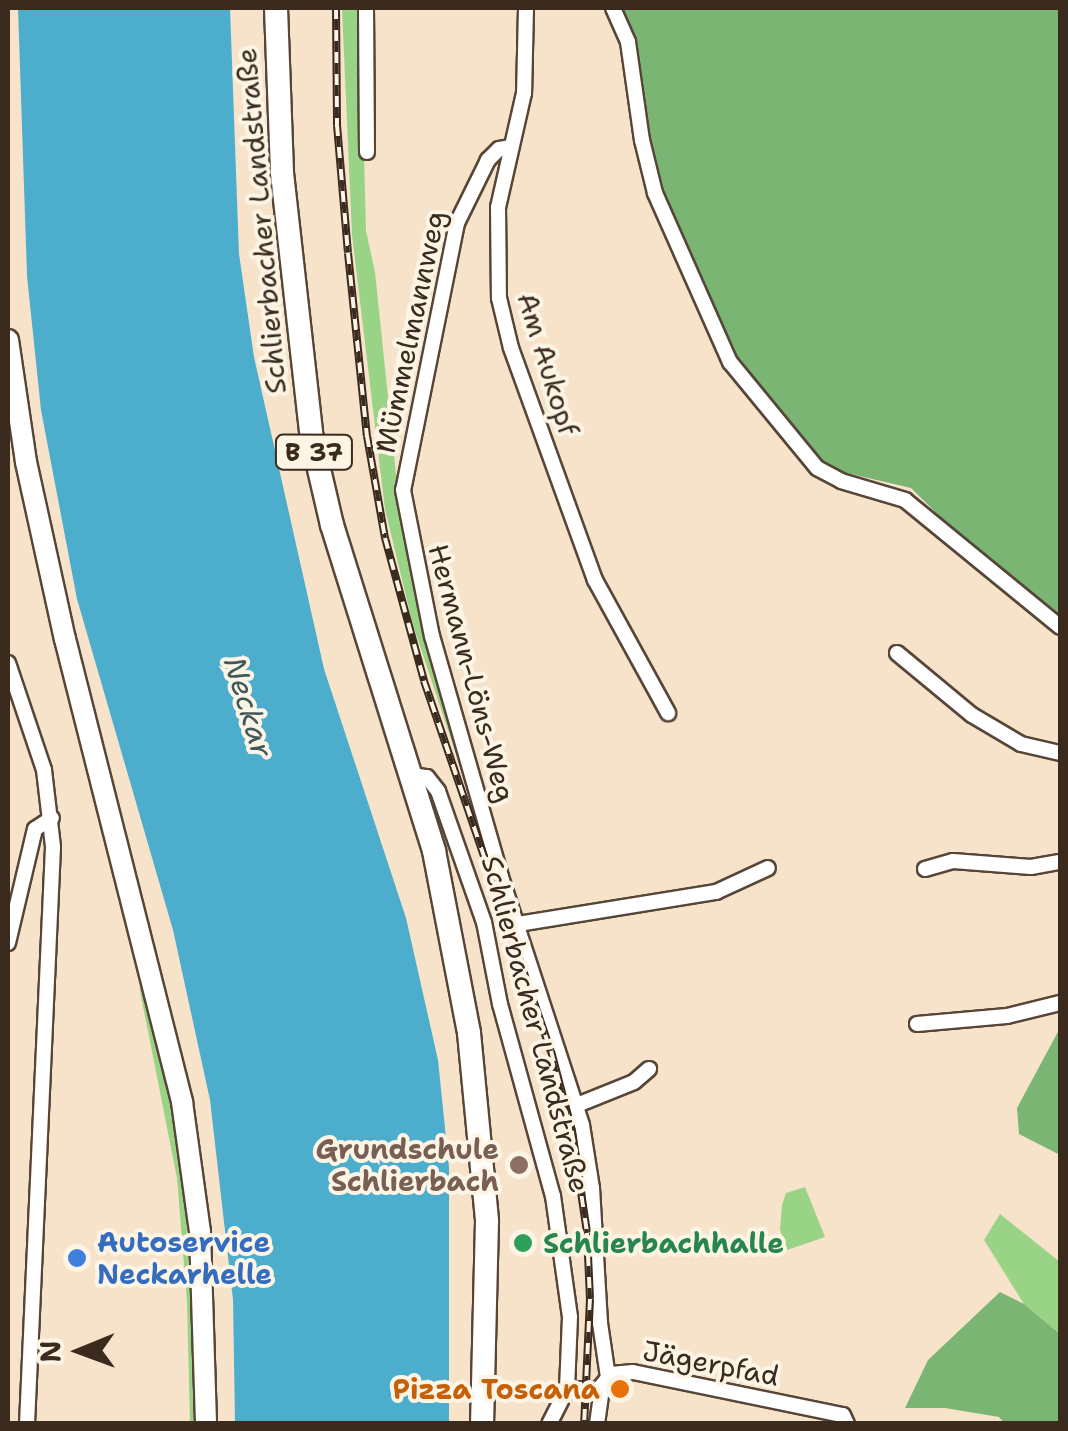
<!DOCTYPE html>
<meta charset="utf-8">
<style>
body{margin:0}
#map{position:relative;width:1068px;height:1431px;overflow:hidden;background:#f7e3ca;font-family:"Shantell Sans",sans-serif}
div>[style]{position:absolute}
.green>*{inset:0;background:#99d386}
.forest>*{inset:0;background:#7ab573}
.water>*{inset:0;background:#4dadcc}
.roads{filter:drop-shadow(2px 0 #574638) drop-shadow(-2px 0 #574638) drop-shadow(0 2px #574638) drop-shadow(0 -2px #574638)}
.street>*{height:14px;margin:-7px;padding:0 7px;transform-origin:7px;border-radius:7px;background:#fff}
.secondary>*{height:20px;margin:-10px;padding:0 10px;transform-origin:10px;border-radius:10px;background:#fff}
.primary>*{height:22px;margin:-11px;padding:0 11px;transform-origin:11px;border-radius:11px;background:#fff}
.rail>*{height:8px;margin-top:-4px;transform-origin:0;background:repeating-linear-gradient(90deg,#fcf5e5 0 11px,#3b2a1e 0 22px);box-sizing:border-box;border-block:2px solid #3b2a1e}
.dots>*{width:28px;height:28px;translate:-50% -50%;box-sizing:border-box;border:5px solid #fcf5e5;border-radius:50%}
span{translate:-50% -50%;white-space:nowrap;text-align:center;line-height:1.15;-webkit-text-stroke:8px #fcf5e5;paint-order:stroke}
.shield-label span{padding:2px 8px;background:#fcf5e5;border:2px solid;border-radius:8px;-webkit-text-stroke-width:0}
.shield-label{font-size:25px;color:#3b2a1e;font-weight:700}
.street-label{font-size:28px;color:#3b2a1e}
.education-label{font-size:28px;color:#785e54;font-weight:700}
.right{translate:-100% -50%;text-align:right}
.shop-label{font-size:28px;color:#366cbe;font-weight:700}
.left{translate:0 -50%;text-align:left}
.leisure-label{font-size:28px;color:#27864d;font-weight:700}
.food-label{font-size:28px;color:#c56008;font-weight:700}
.water-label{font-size:30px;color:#41585b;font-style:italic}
.frame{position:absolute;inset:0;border:10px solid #3b2a1e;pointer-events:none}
.north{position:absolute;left:30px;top:1301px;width:100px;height:100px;-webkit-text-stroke:8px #fcf5e5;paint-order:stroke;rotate:269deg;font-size:28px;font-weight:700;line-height:40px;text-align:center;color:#3b2a1e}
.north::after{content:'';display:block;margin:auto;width:35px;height:45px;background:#3b2a1e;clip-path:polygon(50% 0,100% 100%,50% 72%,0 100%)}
</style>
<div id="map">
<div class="green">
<div style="clip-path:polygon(342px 8px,360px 8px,366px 231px,375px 272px,397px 484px,418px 604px,489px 853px,413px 625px,385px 509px,352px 235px)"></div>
<div style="clip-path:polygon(138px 952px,167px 1083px,185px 1197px,197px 1423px,190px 1423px,187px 1302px,177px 1178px,140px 991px)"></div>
<div style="clip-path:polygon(805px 1187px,825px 1237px,787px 1250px,780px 1229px,782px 1205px,786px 1193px)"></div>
<div style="clip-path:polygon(1000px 1214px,1060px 1262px,1060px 1334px,1024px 1304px,984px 1240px)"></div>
</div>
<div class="forest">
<div style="clip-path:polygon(623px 8px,1060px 8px,1060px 635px,911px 488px,825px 468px,725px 340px,655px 183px)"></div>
<div style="clip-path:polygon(1060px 1028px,1060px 1155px,1019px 1134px,1017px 1108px)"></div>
<div style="clip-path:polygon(1000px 1292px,1024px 1304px,1060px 1334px,1060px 1423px,1004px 1423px,999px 1417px,945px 1408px,905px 1408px,928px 1360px)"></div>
</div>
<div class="water">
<div style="clip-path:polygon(18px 8px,230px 8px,239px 254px,254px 357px,324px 669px,406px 918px,438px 1060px,449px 1167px,449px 1423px,235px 1423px,233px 1300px,210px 1100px,173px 930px,77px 599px,41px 410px,27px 276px)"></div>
</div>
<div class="roads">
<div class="street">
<div style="left:366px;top:8px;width:144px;rotate:89.6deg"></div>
<div style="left:526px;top:8px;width:85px;rotate:91.3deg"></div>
<div style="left:524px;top:93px;width:117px;rotate:102.8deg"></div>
<div style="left:498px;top:207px;width:91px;rotate:89.4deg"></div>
<div style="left:499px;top:298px;width:51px;rotate:76.5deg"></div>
<div style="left:511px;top:348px;width:247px;rotate:70.1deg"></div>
<div style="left:595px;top:580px;width:152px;rotate:61.2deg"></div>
<div style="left:613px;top:8px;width:37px;rotate:66deg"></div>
<div style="left:628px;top:42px;width:99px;rotate:81.9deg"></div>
<div style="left:642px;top:140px;width:55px;rotate:76.2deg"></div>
<div style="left:655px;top:193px;width:185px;rotate:66.1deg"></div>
<div style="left:730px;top:362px;width:137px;rotate:50.6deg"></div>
<div style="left:817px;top:468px;width:27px;rotate:28deg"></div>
<div style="left:841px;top:481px;width:67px;rotate:16.5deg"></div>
<div style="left:905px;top:500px;width:200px;rotate:39.3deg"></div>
<div style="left:511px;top:147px;width:12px;rotate:171deg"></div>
<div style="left:499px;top:149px;width:16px;rotate:135deg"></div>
<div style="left:488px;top:160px;width:70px;rotate:116.2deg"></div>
<div style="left:457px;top:223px;width:272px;rotate:101.4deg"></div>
<div style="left:403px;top:490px;width:149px;rotate:78.8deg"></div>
<div style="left:432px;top:636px;width:251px;rotate:74deg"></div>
<div style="left:501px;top:877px;width:261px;rotate:71.9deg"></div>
<div style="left:582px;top:1125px;width:64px;rotate:81deg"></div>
<div style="left:592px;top:1188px;width:135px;rotate:86.6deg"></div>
<div style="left:600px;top:1323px;width:55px;rotate:81.6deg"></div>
<div style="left:897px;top:653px;width:97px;rotate:39.6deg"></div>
<div style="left:972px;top:715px;width:57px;rotate:30.6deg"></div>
<div style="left:1021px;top:744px;width:40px;rotate:13deg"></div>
<div style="left:8px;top:663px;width:113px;rotate:71.4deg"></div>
<div style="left:44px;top:770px;width:78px;rotate:83.3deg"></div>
<div style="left:53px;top:847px;width:578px;rotate:92.58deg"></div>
<div style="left:412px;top:775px;width:15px;rotate:8deg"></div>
<div style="left:427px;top:777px;width:18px;rotate:52deg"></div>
<div style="left:438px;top:791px;width:139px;rotate:70.7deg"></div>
<div style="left:484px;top:922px;width:84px;rotate:79deg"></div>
<div style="left:500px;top:1004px;width:199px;rotate:74.6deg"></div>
<div style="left:553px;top:1196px;width:122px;rotate:82deg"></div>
<div style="left:570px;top:1317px;width:72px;rotate:92.4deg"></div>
<div style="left:567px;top:1389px;width:39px;rotate:117deg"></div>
<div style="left:925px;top:869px;width:29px;rotate:-16deg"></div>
<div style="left:953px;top:861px;width:78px;rotate:4.4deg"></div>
<div style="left:1031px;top:867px;width:29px;rotate:-10deg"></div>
<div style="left:518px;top:924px;width:201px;rotate:-9.2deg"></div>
<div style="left:716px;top:892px;width:57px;rotate:-24.8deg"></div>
<div style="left:8px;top:943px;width:117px;rotate:-76.7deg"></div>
<div style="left:35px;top:829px;width:20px;rotate:-33deg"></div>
<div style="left:917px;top:1024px;width:90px;rotate:-5.1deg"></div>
<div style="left:1007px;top:1016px;width:55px;rotate:-13.8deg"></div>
<div style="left:577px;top:1105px;width:61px;rotate:-22deg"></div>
<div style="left:634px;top:1082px;width:20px;rotate:-41deg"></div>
<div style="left:567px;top:1389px;width:32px"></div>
<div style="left:599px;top:1389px;width:19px;rotate:-51deg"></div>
<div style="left:611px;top:1374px;width:22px;rotate:-5deg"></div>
<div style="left:633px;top:1372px;width:214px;rotate:11.6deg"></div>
<div style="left:843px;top:1415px;width:10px;rotate:66deg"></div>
<div style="left:597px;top:1424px;width:37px;rotate:-82deg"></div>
</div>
<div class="secondary">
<div style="left:8px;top:340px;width:123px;rotate:81.6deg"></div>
<div style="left:26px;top:462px;width:181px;rotate:77.6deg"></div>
<div style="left:65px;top:639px;width:478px;rotate:75.8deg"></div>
<div style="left:182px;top:1102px;width:131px;rotate:82.1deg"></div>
<div style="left:200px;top:1232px;width:192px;rotate:88.2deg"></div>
</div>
<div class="primary">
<div style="left:276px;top:8px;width:165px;rotate:87.9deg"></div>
<div style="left:282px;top:173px;width:268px;rotate:83.6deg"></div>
<div style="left:312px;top:439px;width:88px;rotate:76.9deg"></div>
<div style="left:332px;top:525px;width:342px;rotate:72.6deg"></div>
<div style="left:434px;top:851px;width:185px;rotate:79.1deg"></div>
<div style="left:469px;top:1033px;width:189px;rotate:84.5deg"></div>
<div style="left:487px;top:1221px;width:203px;rotate:91.4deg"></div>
</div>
</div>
<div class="rail">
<div style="left:336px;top:8px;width:117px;rotate:89.5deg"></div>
<div style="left:337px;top:125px;width:128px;rotate:85.1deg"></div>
<div style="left:348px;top:253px;width:184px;rotate:84.1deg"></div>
<div style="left:367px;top:436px;width:104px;rotate:80deg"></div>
<div style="left:385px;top:538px;width:148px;rotate:74.7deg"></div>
<div style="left:424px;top:681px;width:391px;rotate:71.1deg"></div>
<div style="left:551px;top:1051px;width:83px;rotate:75.3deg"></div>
<div style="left:572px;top:1131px;width:103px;rotate:81.6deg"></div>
<div style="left:587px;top:1233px;width:66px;rotate:87.4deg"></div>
<div style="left:590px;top:1299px;width:125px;rotate:92.7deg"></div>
</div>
<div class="dots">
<div style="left:519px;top:1165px;background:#8d6e63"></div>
<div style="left:523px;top:1243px;background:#2e9e5b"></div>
<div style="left:77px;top:1258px;background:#3f7fe0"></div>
<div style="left:620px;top:1389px;background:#e8710a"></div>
</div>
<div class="shield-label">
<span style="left:314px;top:452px">B 37</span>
</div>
<div class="street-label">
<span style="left:261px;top:221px;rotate:-95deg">Schlierbacher Landstraße</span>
<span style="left:410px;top:332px;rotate:-78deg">Mümmelmannweg</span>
<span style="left:548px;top:364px;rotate:73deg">Am Aukopf</span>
<span style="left:472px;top:673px;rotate:75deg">Hermann-Löns-Weg</span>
<span style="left:536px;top:1024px;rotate:75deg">Schlierbacher Landstraße</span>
<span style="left:711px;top:1363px;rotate:11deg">Jägerpfad</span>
</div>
<div class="education-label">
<span class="right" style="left:499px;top:1165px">Grundschule<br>Schlierbach</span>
</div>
<div class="shop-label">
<span class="left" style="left:97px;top:1258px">Autoservice<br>Neckarhelle</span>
</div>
<div class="leisure-label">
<span class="left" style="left:543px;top:1243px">Schlierbachhalle</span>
</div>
<div class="food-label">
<span class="right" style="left:600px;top:1389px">Pizza Toscana</span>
</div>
<div class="water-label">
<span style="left:248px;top:707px;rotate:73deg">Neckar</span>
</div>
<div class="frame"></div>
<div class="north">N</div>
</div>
